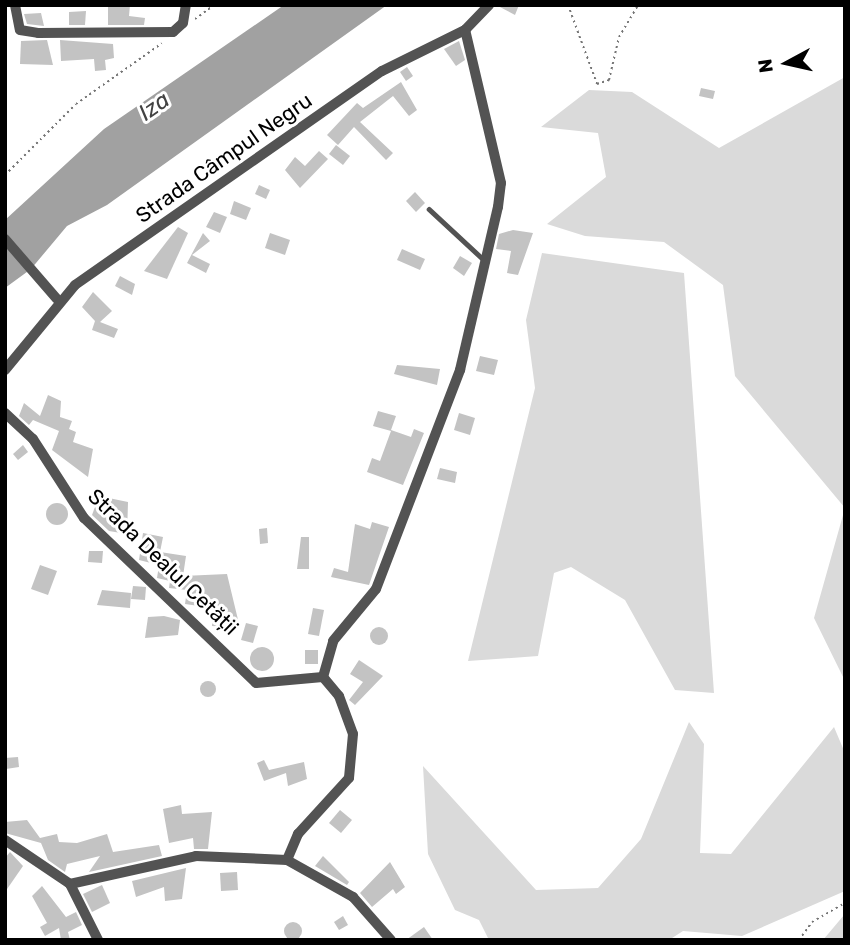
<!DOCTYPE html>
<meta charset="utf-8">
<style>
body{margin:0}
#map{position:relative;width:850px;height:945px;overflow:hidden;background:#fff;font-family:Rubik,sans-serif}
div>[style]{position:absolute}
.green>*{inset:0;background:#dadada}
.water>*{inset:0;background:#a1a1a1}
.building>*{inset:0;background:#c3c3c3}
.round{border-radius:50%}
.path>*{height:2px;margin-top:-1px;transform-origin:0;background:repeating-linear-gradient(90deg,#757575 0 2px,transparent 0 5.5px)}
.service>*{height:4.5px;margin:-2.25px;padding:0 2.25px;transform-origin:2.25px;border-radius:2.25px;background:#535353}
.minor>*{height:10px;margin:-5px;padding:0 5px;transform-origin:5px;border-radius:5px;background:#535353}
span{translate:-50% -50%;white-space:nowrap;text-align:center;line-height:1.15;-webkit-text-stroke:6px #fff;paint-order:stroke}
.street-label{font-size:21px;color:#000}
.water-label{font-size:23px;color:#424242;font-style:italic}
.frame{position:absolute;inset:0;border:7px solid #000;pointer-events:none}
.north{position:absolute;left:752px;top:28px;width:70px;height:70px;-webkit-text-stroke:5px #fff;paint-order:stroke;rotate:262deg;font-size:19px;font-weight:700;line-height:28px;text-align:center;color:#000}
.north::after{content:'';display:block;margin:auto;width:24px;height:32px;background:#000;clip-path:polygon(50% 0,100% 100%,50% 72%,0 100%)}
</style>
<div id="map">
<div class="green">
<div style="clip-path:polygon(845px 77px,845px 681px,814px 618px,845px 508px,735px 376px,723px 285px,664px 242px,585px 236px,547px 224px,606px 177px,598px 133px,541px 127px,589px 90px,632px 92px,719px 148px)"></div>
<div style="clip-path:polygon(542px 253px,684px 273px,714px 693px,675px 690px,625px 600px,571px 567px,554px 573px,538px 656px,468px 661px,535px 388px,526px 320px)"></div>
<div style="clip-path:polygon(689px 722px,704px 744px,700px 853px,731px 854px,834px 727px,845px 753px,845px 891px,742px 936px,683px 931px,669px 940px,489px 940px,479px 920px,455px 910px,428px 854px,423px 766px,536px 890px,598px 888px,641px 839px)"></div>
<div style="clip-path:polygon(845px 899px,845px 940px,823px 940px,844px 915px)"></div>
</div>
<div class="water">
<div style="clip-path:polygon(284px 5px,387px 5px,107px 205px,67px 226px,31px 269px,5px 288px,5px 220px,104px 129px)"></div>
</div>
<div class="building">
<div style="clip-path:polygon(108px 5px,130px 5px,129px 16px,145px 18px,144px 25px,108px 25px)"></div>
<div style="clip-path:polygon(496px 5px,519px 5px,515px 15px)"></div>
<div style="clip-path:polygon(86px 11px,85px 25px,69px 25px,69px 12px)"></div>
<div style="clip-path:polygon(41px 13px,44px 26px,27px 24px,24px 14px)"></div>
<div style="clip-path:polygon(47px 40px,53px 65px,20px 64px,21px 41px)"></div>
<div style="clip-path:polygon(60px 40px,113px 44px,114px 58px,105px 60px,106px 70px,95px 71px,94px 59px,61px 61px)"></div>
<div style="clip-path:polygon(459px 41px,465px 60px,456px 66px,444px 49px)"></div>
<div style="clip-path:polygon(407px 67px,413px 76px,406px 81px,400px 72px)"></div>
<div style="clip-path:polygon(401px 82px,417px 110px,409px 116px,393px 96px,360px 122px,393px 153px,386px 160px,354px 127px,338px 145px,327px 135px,357px 103px,363px 108px)"></div>
<div style="clip-path:polygon(701px 88px,715px 91px,713px 99px,699px 96px)"></div>
<div style="clip-path:polygon(336px 145px,350px 156px,343px 165px,329px 154px)"></div>
<div style="clip-path:polygon(319px 151px,328px 159px,300px 188px,285px 170px,295px 157px,305px 166px)"></div>
<div style="clip-path:polygon(259px 185px,270px 190px,266px 199px,255px 194px)"></div>
<div style="clip-path:polygon(415px 192px,425px 203px,416px 212px,406px 201px)"></div>
<div style="clip-path:polygon(234px 201px,251px 208px,246px 220px,230px 214px)"></div>
<div style="clip-path:polygon(214px 212px,227px 217px,220px 233px,206px 227px)"></div>
<div style="clip-path:polygon(178px 227px,188px 233px,167px 279px,144px 271px)"></div>
<div style="clip-path:polygon(513px 230px,533px 233px,518px 275px,507px 273px,511px 251px,496px 249px,499px 234px)"></div>
<div style="clip-path:polygon(203px 233px,210px 241px,192px 255px,210px 264px,206px 273px,187px 263px)"></div>
<div style="clip-path:polygon(270px 233px,290px 240px,285px 255px,265px 248px)"></div>
<div style="clip-path:polygon(402px 249px,425px 259px,420px 270px,397px 260px)"></div>
<div style="clip-path:polygon(460px 256px,472px 263px,464px 276px,453px 268px)"></div>
<div style="clip-path:polygon(120px 276px,135px 284px,132px 295px,115px 286px)"></div>
<div style="clip-path:polygon(93px 292px,112px 311px,100px 322px,118px 329px,114px 338px,92px 330px,95px 321px,82px 307px)"></div>
<div style="clip-path:polygon(480px 356px,498px 360px,494px 375px,476px 371px)"></div>
<div style="clip-path:polygon(397px 365px,440px 369px,437px 385px,394px 374px)"></div>
<div style="clip-path:polygon(48px 395px,61px 401px,60px 417px,72px 421px,69px 429px,76px 432px,73px 442px,93px 449px,88px 477px,52px 450px,59px 431px,33px 420px,29px 425px,19px 416px,24px 403px,40px 416px)"></div>
<div style="clip-path:polygon(378px 411px,396px 416px,391px 430px,411px 437px,414px 429px,424px 433px,403px 485px,367px 472px,372px 458px,380px 461px,391px 431px,373px 426px)"></div>
<div style="clip-path:polygon(459px 413px,475px 418px,470px 435px,454px 430px)"></div>
<div style="clip-path:polygon(23px 445px,28px 452px,18px 460px,13px 454px)"></div>
<div style="clip-path:polygon(440px 468px,457px 472px,455px 483px,437px 479px)"></div>
<div style="clip-path:polygon(99px 496px,128px 502px,127px 534px,109px 531px,92px 515px)"></div>
<div class="round" style="left:46px;top:503px;width:22px;height:22px"></div>
<div style="clip-path:polygon(372px 522px,389px 527px,369px 585px,331px 577px,334px 568px,348px 572px,355px 524px,370px 529px)"></div>
<div style="clip-path:polygon(267px 528px,268px 543px,260px 544px,259px 529px)"></div>
<div style="clip-path:polygon(143px 533px,163px 537px,160px 552px,186px 556px,183px 576px,227px 574px,240px 628px,212px 626px,213px 608px,185px 604px,187px 590px,169px 588px,170px 581px,157px 578px,159px 565px,139px 560px)"></div>
<div style="clip-path:polygon(301px 537px,309px 537px,309px 569px,297px 569px)"></div>
<div style="clip-path:polygon(89px 551px,103px 551px,102px 563px,88px 562px)"></div>
<div style="clip-path:polygon(40px 565px,57px 571px,48px 595px,31px 589px)"></div>
<div style="clip-path:polygon(133px 586px,146px 587px,145px 600px,131px 599px)"></div>
<div style="clip-path:polygon(102px 590px,131px 593px,130px 608px,97px 605px)"></div>
<div style="clip-path:polygon(313px 608px,324px 610px,319px 636px,308px 634px)"></div>
<div style="clip-path:polygon(164px 616px,180px 620px,178px 635px,145px 638px,148px 617px)"></div>
<div style="clip-path:polygon(246px 623px,258px 626px,253px 643px,241px 640px)"></div>
<div class="round" style="left:370px;top:627px;width:18px;height:18px"></div>
<div class="round" style="left:250px;top:647px;width:24px;height:24px"></div>
<div style="clip-path:polygon(305px 650px,318px 650px,318px 664px,305px 664px)"></div>
<div style="clip-path:polygon(359px 660px,383px 676px,355px 705px,349px 700px,363px 682px,350px 674px)"></div>
<div class="round" style="left:200px;top:681px;width:16px;height:16px"></div>
<div style="clip-path:polygon(18px 757px,19px 767px,6px 769px,5px 758px)"></div>
<div style="clip-path:polygon(264px 760px,269px 770px,304px 762px,307px 779px,288px 786px,286px 773px,264px 781px,257px 763px)"></div>
<div style="clip-path:polygon(181px 805px,182px 814px,212px 812px,208px 849px,194px 849px,193px 838px,169px 843px,163px 809px)"></div>
<div style="clip-path:polygon(340px 810px,352px 820px,341px 833px,329px 823px)"></div>
<div style="clip-path:polygon(27px 820px,40px 838px,57px 834px,59px 842px,77px 843px,107px 834px,113px 852px,159px 845px,162px 856px,89px 872px,100px 856px,67px 864px,65px 872px,48px 860px,41px 843px,5px 833px,5px 822px)"></div>
<div style="clip-path:polygon(10px 852px,23px 866px,5px 892px,5px 858px)"></div>
<div style="clip-path:polygon(323px 856px,349px 882px,347px 885px,315px 866px)"></div>
<div style="clip-path:polygon(390px 862px,405px 887px,396px 894px,393px 889px,372px 907px,360px 893px)"></div>
<div style="clip-path:polygon(186px 868px,182px 899px,165px 901px,164px 887px,136px 897px,132px 881px)"></div>
<div style="clip-path:polygon(237px 872px,238px 890px,221px 891px,220px 873px)"></div>
<div style="clip-path:polygon(102px 885px,110px 903px,92px 912px,83px 894px)"></div>
<div style="clip-path:polygon(42px 886px,66px 917px,76px 912px,82px 925px,68px 932px,70px 940px,61px 940px,59px 928px,45px 936px,40px 927px,47px 923px,32px 896px)"></div>
<div style="clip-path:polygon(343px 916px,348px 925px,339px 930px,334px 922px)"></div>
<div class="round" style="left:284px;top:922px;width:18px;height:18px"></div>
<div style="clip-path:polygon(424px 927px,433px 940px,406px 940px)"></div>
</div>
<div class="path">
<div style="left:568px;top:5px;width:84px;rotate:69.8deg"></div>
<div style="left:597px;top:84px;width:13px;rotate:-18deg"></div>
<div style="left:609px;top:80px;width:44px;rotate:-76.9deg"></div>
<div style="left:619px;top:37px;width:37px;rotate:-59deg"></div>
<div style="left:195px;top:19px;width:24px;rotate:-36deg"></div>
<div style="left:5px;top:175px;width:100px;rotate:-45deg"></div>
<div style="left:76px;top:104px;width:105px;rotate:-35.3deg"></div>
<div style="left:799px;top:940px;width:22px;rotate:-54deg"></div>
<div style="left:812px;top:922px;width:38px;rotate:-30deg"></div>
</div>
<div class="service">
<div style="left:429px;top:209px;width:72px;rotate:42.8deg"></div>
</div>
<div class="minor">
<div style="left:15px;top:5px;width:25px;rotate:79deg"></div>
<div style="left:20px;top:30px;width:18px;rotate:9deg"></div>
<div style="left:38px;top:33px;width:135px;rotate:-0.4deg"></div>
<div style="left:173px;top:32px;width:13px;rotate:-42deg"></div>
<div style="left:183px;top:23px;width:18px;rotate:-81deg"></div>
<div style="left:5px;top:239px;width:79px;rotate:49.1deg"></div>
<div style="left:5px;top:370px;width:110px;rotate:-50.5deg"></div>
<div style="left:75px;top:285px;width:374px;rotate:-34.9deg"></div>
<div style="left:382px;top:71px;width:93px;rotate:-26.3deg"></div>
<div style="left:465px;top:30px;width:35px;rotate:-46deg"></div>
<div style="left:5px;top:413px;width:38px;rotate:43deg"></div>
<div style="left:33px;top:439px;width:94px;rotate:57.2deg"></div>
<div style="left:84px;top:518px;width:238px;rotate:43.8deg"></div>
<div style="left:256px;top:683px;width:67px;rotate:-5.1deg"></div>
<div style="left:323px;top:677px;width:25px;rotate:50deg"></div>
<div style="left:339px;top:696px;width:40px;rotate:69.8deg"></div>
<div style="left:353px;top:734px;width:44px;rotate:95.2deg"></div>
<div style="left:349px;top:778px;width:76px;rotate:132.3deg"></div>
<div style="left:298px;top:834px;width:28px;rotate:113deg"></div>
<div style="left:323px;top:677px;width:37px;rotate:-74deg"></div>
<div style="left:333px;top:641px;width:67px;rotate:-50.4deg"></div>
<div style="left:376px;top:589px;width:235px;rotate:-69deg"></div>
<div style="left:460px;top:370px;width:167px;rotate:-76.9deg"></div>
<div style="left:498px;top:207px;width:24px;rotate:-83deg"></div>
<div style="left:501px;top:183px;width:157px;rotate:-103.2deg"></div>
<div style="left:5px;top:840px;width:78px;rotate:34.1deg"></div>
<div style="left:70px;top:884px;width:129px;rotate:-12.5deg"></div>
<div style="left:196px;top:856px;width:91px;rotate:2.5deg"></div>
<div style="left:287px;top:860px;width:76px;rotate:29.3deg"></div>
<div style="left:353px;top:897px;width:57px;rotate:48.5deg"></div>
<div style="left:70px;top:884px;width:63px;rotate:63.4deg"></div>
</div>
<div class="street-label">
<span style="left:224px;top:158px;rotate:-35deg">Strada Câmpul Negru</span>
<span style="left:163px;top:562px;rotate:44deg">Strada Dealul Cetății</span>
</div>
<div class="water-label">
<span style="left:154px;top:106px;rotate:-35deg">Iza</span>
</div>
<div class="frame"></div>
<div class="north">N</div>
</div>
